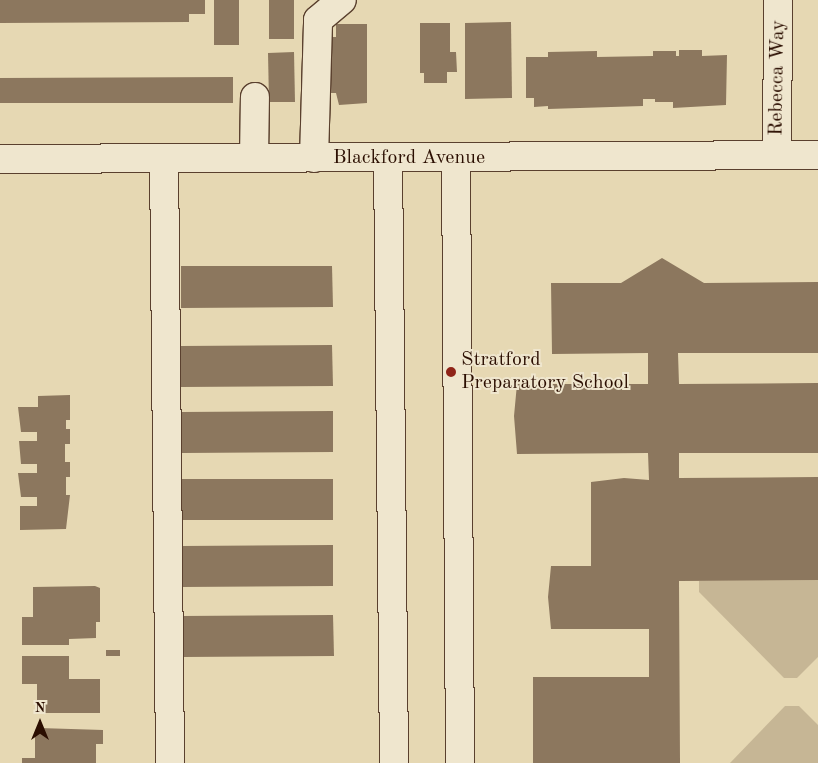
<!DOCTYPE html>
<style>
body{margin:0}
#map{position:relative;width:818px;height:763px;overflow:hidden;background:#e6d8b3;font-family:"Old Standard TT",serif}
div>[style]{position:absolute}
.green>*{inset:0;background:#c6b695}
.building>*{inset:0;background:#8c775e}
.roads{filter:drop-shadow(1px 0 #5a402e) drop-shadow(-1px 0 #5a402e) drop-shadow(0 1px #5a402e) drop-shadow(0 -1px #5a402e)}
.minor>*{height:28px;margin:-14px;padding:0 14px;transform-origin:14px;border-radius:14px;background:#efe6ce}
.dots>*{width:14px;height:14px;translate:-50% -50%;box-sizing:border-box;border:2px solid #efe6ce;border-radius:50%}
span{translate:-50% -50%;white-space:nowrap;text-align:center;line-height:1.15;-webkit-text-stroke:4px #efe6ce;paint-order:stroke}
.street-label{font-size:20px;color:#2b0e01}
.poi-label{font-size:20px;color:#2b0e01}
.left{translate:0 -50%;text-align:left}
.north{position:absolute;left:15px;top:698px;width:50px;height:50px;-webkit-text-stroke:4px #efe6ce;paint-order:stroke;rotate:0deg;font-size:14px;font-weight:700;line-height:20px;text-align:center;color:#2b0e01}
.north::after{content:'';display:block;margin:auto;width:18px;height:22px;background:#2b0e01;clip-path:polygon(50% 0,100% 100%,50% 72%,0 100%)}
</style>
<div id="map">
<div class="green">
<div style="clip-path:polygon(818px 580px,818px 657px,797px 678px,784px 678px,699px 592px,699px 581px)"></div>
<div style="clip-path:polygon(785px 706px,799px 706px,818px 725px,818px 763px,730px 763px)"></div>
</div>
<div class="building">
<div style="clip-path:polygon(0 0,205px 0,205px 14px,189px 14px,189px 22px,0 23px)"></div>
<div style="clip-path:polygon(214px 0,239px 0,239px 45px,214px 45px)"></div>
<div style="clip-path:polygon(269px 0,294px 0,294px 39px,269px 39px)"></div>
<div style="clip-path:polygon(511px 22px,512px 98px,465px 99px,465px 23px)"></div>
<div style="clip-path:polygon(420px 23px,450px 23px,450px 52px,456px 52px,457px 72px,447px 72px,447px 83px,424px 83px,424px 73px,420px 73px)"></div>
<div style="clip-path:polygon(336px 24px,367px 24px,367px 103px,339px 105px,336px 93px,331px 93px,329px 37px,336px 37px)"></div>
<div style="clip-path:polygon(679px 50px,702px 50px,702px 56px,727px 55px,726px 105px,673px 108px,673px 102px,655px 102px,655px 99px,643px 99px,643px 106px,548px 109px,548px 106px,534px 107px,534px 98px,526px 98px,526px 57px,548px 57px,548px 52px,597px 51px,597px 57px,653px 56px,653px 51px,676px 51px,676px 56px,679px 56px)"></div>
<div style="clip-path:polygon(294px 52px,295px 102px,269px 102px,268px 53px)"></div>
<div style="clip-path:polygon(233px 77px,233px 103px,0 103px,0 78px)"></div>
<div style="clip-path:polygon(662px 258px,704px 283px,818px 282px,818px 353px,678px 353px,679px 384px,818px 383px,818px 453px,679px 453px,679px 478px,818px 477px,818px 580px,679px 581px,680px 763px,533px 763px,533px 677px,649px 677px,649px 629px,551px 629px,548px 597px,551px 566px,591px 566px,591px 482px,624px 478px,649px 480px,648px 453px,517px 454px,514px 416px,517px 384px,648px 384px,648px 353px,552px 354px,551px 283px,621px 283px)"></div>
<div style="clip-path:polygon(181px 266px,332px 266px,333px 307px,181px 308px)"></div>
<div style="clip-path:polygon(332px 345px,333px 386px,181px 387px,181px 346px)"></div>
<div style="clip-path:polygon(70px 395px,70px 420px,66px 420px,66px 429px,70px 429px,70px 444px,65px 444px,65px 462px,70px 462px,70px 477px,66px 477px,66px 495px,70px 495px,66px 529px,20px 530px,20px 506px,37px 506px,37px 497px,21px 497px,18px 473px,37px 473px,37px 464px,21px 464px,19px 441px,37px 441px,37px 432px,21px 432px,18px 407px,38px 407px,38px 396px)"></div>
<div style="clip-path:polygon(333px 411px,333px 452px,182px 453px,182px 412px)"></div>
<div style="clip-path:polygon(182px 479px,333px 479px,333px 520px,182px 520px)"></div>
<div style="clip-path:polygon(333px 545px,333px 586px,182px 587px,182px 546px)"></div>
<div style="clip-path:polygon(95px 586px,100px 588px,100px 622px,96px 622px,96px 638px,69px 639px,69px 645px,22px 645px,22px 617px,33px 617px,33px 587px)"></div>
<div style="clip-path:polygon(333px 615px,334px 656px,183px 657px,182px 616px)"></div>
<div style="clip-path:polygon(106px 650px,120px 650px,120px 656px,106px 656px)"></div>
<div style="clip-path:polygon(22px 656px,69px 656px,69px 679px,100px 679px,100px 713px,37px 713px,37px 684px,22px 684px)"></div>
<div style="clip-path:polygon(39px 728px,103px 730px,103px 744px,96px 744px,96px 763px,22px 763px,22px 758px,35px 758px,35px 730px)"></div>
</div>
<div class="roads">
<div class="minor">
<div style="left:777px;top:155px;width:155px;rotate:-89.6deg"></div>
<div style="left:164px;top:158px;width:605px;rotate:89.43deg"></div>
<div style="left:254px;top:158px;width:61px;rotate:-89.1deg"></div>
<div style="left:314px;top:158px;width:138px;rotate:-88.3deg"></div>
<div style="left:318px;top:20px;width:31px;rotate:-40deg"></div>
<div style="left:388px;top:158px;width:605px;rotate:89.43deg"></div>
<div style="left:456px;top:158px;width:605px;rotate:89.62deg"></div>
<div style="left:0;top:159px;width:818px;rotate:-0.28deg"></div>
</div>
</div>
<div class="dots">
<div style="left:451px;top:372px;background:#8f2418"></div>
</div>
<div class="street-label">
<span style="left:778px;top:78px;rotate:-89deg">Rebecca Way</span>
<span style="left:409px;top:158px">Blackford Avenue</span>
</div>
<div class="poi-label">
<span class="left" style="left:461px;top:372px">Stratford<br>Preparatory School</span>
</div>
<div class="north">N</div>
</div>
